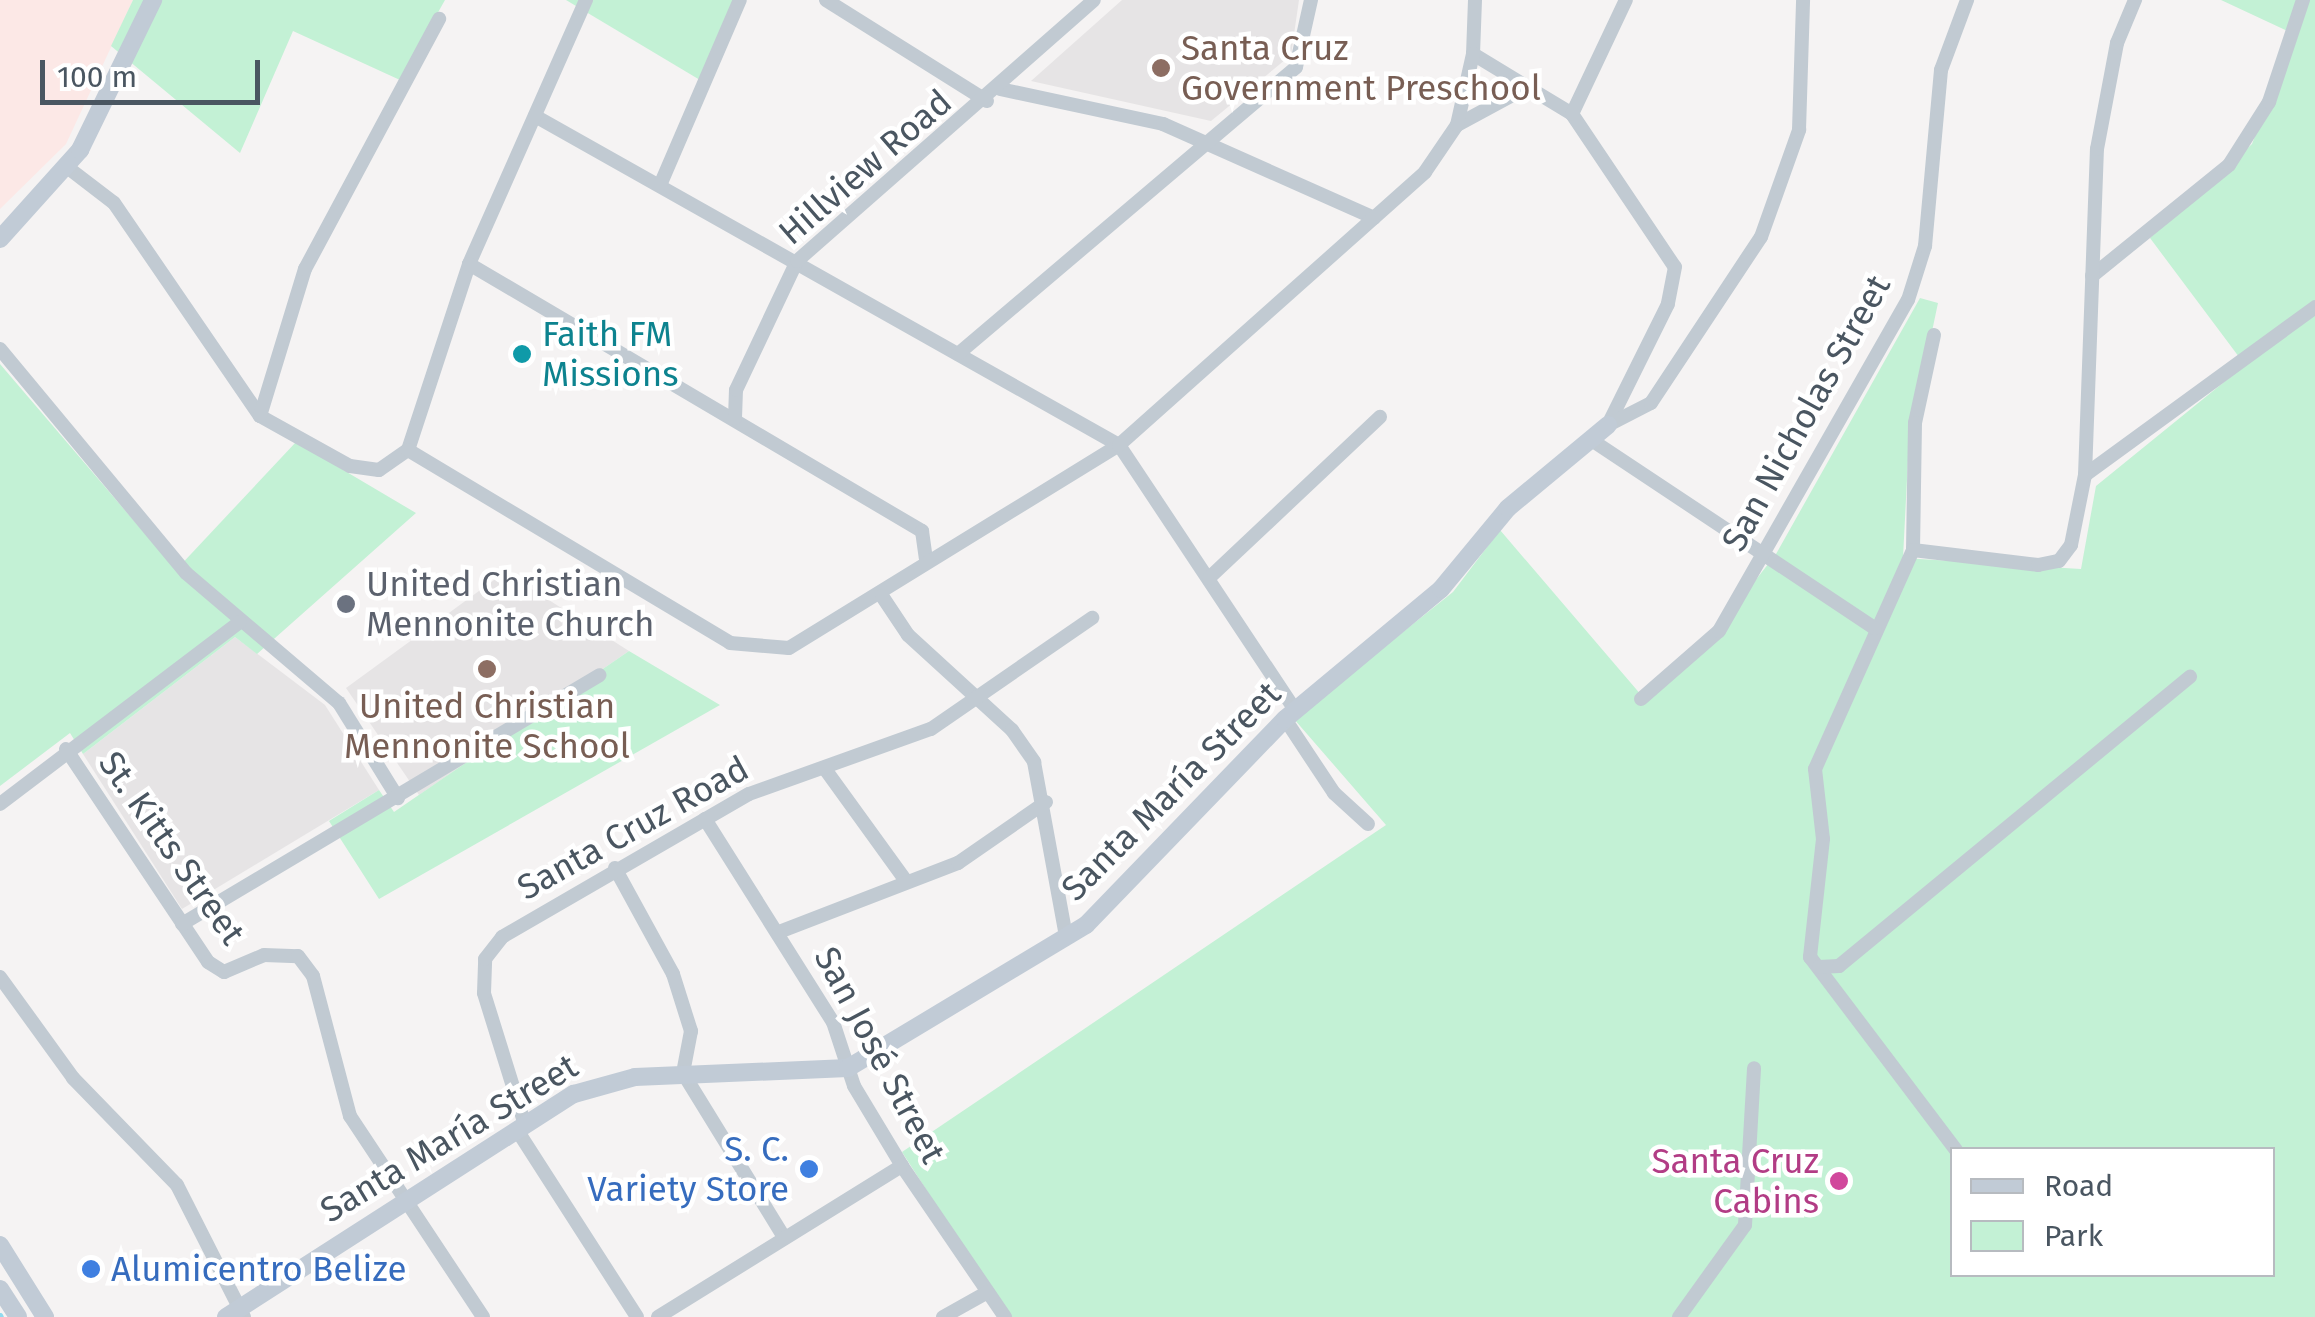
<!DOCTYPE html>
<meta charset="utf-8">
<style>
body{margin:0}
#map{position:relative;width:2315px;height:1317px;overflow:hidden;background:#f5f3f3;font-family:"Fira Sans",sans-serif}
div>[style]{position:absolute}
.education>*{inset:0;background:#e6e4e5}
.medical>*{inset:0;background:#fce8e6}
.green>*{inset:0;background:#c3f1d5}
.stream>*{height:5px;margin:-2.5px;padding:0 2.5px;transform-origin:2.5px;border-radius:2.5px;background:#90daee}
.street>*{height:14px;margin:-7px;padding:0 7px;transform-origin:7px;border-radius:7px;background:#c1cad2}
.secondary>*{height:18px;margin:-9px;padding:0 9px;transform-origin:9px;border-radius:9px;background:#c1cbd6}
.dots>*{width:28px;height:28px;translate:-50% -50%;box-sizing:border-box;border:5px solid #fff;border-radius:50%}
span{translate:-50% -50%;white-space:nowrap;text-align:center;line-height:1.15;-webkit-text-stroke:9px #fff;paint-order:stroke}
.education-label{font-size:35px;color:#785e54}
.left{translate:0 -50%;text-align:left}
.street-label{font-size:35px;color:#4a5661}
.culture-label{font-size:35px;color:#0d838f}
.worship-label{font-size:35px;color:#5b616d}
.shop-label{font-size:35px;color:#366cbe}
.right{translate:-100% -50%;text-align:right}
.hotel-label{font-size:35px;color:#b23c85}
.legend{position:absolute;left:1950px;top:1147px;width:325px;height:130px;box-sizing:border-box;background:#fff;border:2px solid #b7bbc0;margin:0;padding:12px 18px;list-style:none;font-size:30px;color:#4a5661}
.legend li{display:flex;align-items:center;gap:20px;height:50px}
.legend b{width:50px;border:2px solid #b7bbc0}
.scale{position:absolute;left:40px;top:60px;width:220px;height:45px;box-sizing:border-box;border:5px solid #4a5661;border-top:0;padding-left:12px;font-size:30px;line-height:35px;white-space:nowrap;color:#4a5661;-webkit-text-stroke:8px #fff;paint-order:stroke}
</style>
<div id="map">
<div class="education">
<div style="clip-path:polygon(1122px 0,1299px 0,1291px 55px,1211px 121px,1031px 81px)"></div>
<div style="clip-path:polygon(505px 572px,629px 651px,419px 795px,346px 688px)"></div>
<div style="clip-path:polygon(235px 637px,325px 705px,379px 790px,182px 909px,83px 754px)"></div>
</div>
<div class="medical">
<div style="clip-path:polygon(0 0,133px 0,66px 144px,0 209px)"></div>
</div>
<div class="green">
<div style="clip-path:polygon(133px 0,445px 0,400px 80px,293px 31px,240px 153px,111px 46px)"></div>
<div style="clip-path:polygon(566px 0,739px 0,705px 83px)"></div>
<div style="clip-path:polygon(evenodd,2221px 0,2315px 0,2315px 1317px,1008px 1317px,902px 1152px,1386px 825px,1294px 719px,1453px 592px,1500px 530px,1642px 696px,1697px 655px,1776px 554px,1920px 298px,1938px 303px,1909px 440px,1903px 558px,2081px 569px,2096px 486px,2245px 365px,2150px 238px,2252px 144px,2294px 34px,2221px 0,1952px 1150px,2272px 1150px,2272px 1274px,1952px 1274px,1952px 1150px)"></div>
<div style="clip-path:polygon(0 364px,176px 570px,296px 442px,416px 513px,257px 654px,235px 637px,83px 754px,70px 733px,0 786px)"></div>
<div style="clip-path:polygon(629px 651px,720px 705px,379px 899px,329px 821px,379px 790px,394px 812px)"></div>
</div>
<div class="stream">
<div style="left:0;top:1315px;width:2px;rotate:63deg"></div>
</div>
<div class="street">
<div style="left:826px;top:0;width:190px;rotate:32.1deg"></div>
<div style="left:1475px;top:0;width:54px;rotate:92.1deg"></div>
<div style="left:1473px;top:54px;width:116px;rotate:31.2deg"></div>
<div style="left:1572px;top:114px;width:184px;rotate:56.1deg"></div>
<div style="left:1675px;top:267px;width:38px;rotate:101deg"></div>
<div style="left:1668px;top:304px;width:135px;rotate:116.4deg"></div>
<div style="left:1000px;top:89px;width:167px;rotate:12.1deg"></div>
<div style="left:1163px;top:124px;width:231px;rotate:24deg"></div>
<div style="left:1572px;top:114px;width:126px;rotate:-64.7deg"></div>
<div style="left:535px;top:116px;width:670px;rotate:29.4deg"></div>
<div style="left:1119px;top:445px;width:318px;rotate:56.4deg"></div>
<div style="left:1457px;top:125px;width:74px;rotate:-28.3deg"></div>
<div style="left:67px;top:167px;width:59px;rotate:37.5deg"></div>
<div style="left:114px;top:203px;width:258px;rotate:55.6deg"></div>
<div style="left:260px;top:416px;width:103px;rotate:29.1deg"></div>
<div style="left:350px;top:466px;width:29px;rotate:8deg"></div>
<div style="left:379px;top:470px;width:35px;rotate:-35deg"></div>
<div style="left:408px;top:450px;width:196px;rotate:-71.8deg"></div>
<div style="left:469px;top:264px;width:289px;rotate:-66.1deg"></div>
<div style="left:661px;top:183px;width:199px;rotate:-66.7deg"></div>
<div style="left:469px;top:264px;width:526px;rotate:30.52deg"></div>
<div style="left:922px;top:531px;width:27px;rotate:82deg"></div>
<div style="left:2092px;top:276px;width:176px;rotate:-39deg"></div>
<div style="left:2229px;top:165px;width:75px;rotate:-57.6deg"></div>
<div style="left:2269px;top:102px;width:108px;rotate:-71.6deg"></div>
<div style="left:1934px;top:335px;width:90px;rotate:102.2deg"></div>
<div style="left:1915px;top:423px;width:127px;rotate:90.9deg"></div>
<div style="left:1913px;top:550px;width:240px;rotate:114.1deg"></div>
<div style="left:1815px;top:769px;width:70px;rotate:83.5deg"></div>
<div style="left:1823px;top:839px;width:119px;rotate:96.3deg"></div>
<div style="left:1810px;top:957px;width:242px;rotate:52.9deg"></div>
<div style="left:0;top:349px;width:291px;rotate:50.3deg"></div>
<div style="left:186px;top:573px;width:201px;rotate:40.4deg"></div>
<div style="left:339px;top:703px;width:112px;rotate:58.2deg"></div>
<div style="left:958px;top:354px;width:443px;rotate:-40.3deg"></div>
<div style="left:1296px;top:67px;width:69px;rotate:-77.4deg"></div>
<div style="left:260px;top:416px;width:154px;rotate:-73deg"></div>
<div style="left:305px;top:269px;width:284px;rotate:-61.8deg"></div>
<div style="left:735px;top:418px;width:28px;rotate:-88deg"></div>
<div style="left:736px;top:390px;width:143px;rotate:-64.7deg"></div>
<div style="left:797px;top:261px;width:395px;rotate:-41.3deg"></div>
<div style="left:1608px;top:425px;width:48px;rotate:-27.1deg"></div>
<div style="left:1651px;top:403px;width:199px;rotate:-56.5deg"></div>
<div style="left:1761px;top:237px;width:114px;rotate:-70.4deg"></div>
<div style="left:1799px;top:130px;width:130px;rotate:-88.2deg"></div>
<div style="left:1593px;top:441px;width:338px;rotate:33.6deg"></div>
<div style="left:408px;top:450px;width:375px;rotate:30.9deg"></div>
<div style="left:730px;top:643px;width:59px;rotate:4.8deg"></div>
<div style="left:789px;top:648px;width:387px;rotate:-31.6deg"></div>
<div style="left:1119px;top:445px;width:410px;rotate:-41.7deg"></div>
<div style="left:1425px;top:172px;width:57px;rotate:-55.8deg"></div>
<div style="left:1457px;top:125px;width:73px;rotate:-77.3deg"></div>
<div style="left:2085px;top:475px;width:285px;rotate:-36.1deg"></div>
<div style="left:1913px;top:550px;width:126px;rotate:6.8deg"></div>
<div style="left:2038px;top:565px;width:21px;rotate:-11deg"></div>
<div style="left:2059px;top:561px;width:20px;rotate:-53deg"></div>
<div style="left:2071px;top:545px;width:71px;rotate:-78.7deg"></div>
<div style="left:2085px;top:475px;width:326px;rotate:-87.9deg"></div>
<div style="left:2097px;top:149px;width:108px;rotate:-79.3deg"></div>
<div style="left:2117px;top:43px;width:47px;rotate:-67.3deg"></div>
<div style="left:1209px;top:578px;width:235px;rotate:-43.3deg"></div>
<div style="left:882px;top:596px;width:47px;rotate:56.3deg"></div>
<div style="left:908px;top:635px;width:141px;rotate:42.4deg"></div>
<div style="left:1012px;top:730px;width:39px;rotate:55deg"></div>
<div style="left:1034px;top:762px;width:178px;rotate:79.6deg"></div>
<div style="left:1641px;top:699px;width:103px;rotate:-41.1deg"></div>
<div style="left:1719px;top:631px;width:381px;rotate:-60.3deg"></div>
<div style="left:1908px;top:300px;width:57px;rotate:-72.5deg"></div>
<div style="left:1925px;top:246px;width:177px;rotate:-84.8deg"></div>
<div style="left:1941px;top:70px;width:75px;rotate:-69.6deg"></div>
<div style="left:1285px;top:719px;width:89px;rotate:56.5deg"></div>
<div style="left:1334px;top:793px;width:46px;rotate:42.4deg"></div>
<div style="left:66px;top:749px;width:256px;rotate:56.3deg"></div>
<div style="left:208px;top:962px;width:19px;rotate:32deg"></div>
<div style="left:224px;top:972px;width:43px;rotate:-23deg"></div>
<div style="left:264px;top:955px;width:34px;rotate:2deg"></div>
<div style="left:298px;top:956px;width:25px;rotate:53deg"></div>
<div style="left:313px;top:976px;width:145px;rotate:75.2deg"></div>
<div style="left:350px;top:1116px;width:241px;rotate:56.5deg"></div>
<div style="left:825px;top:769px;width:138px;rotate:54.1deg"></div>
<div style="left:0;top:804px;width:301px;rotate:-37.2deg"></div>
<div style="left:705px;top:819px;width:240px;rotate:57.8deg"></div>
<div style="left:833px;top:1022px;width:67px;rotate:71.8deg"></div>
<div style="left:854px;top:1086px;width:93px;rotate:59deg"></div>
<div style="left:902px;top:1166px;width:183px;rotate:55.7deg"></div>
<div style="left:615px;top:868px;width:121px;rotate:61.3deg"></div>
<div style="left:673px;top:974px;width:60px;rotate:72.5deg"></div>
<div style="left:691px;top:1031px;width:43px;rotate:100.8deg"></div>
<div style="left:683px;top:1073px;width:189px;rotate:58.4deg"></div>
<div style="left:182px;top:924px;width:486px;rotate:-30.8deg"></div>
<div style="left:779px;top:932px;width:192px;rotate:-21.1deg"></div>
<div style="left:958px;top:863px;width:107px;rotate:-34.7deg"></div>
<div style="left:1819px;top:967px;width:20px;rotate:-3deg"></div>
<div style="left:1839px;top:966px;width:455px;rotate:-39.5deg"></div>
<div style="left:0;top:977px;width:125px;rotate:54.1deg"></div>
<div style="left:73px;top:1078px;width:149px;rotate:45.8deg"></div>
<div style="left:177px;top:1185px;width:148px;rotate:63.1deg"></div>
<div style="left:525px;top:1125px;width:138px;rotate:-107.3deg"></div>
<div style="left:484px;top:993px;width:34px;rotate:-88deg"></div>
<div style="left:485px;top:959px;width:28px;rotate:-52deg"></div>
<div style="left:502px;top:937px;width:285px;rotate:-30.1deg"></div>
<div style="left:749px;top:794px;width:193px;rotate:-19.7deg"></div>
<div style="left:931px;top:729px;width:196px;rotate:-34.6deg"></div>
<div style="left:517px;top:1130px;width:222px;rotate:57.3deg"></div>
<div style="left:658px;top:1317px;width:287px;rotate:-31.8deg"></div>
<div style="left:943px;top:1317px;width:51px;rotate:-29.1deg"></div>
<div style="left:1679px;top:1317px;width:113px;rotate:-54.3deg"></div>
<div style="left:1745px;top:1225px;width:157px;rotate:-86.7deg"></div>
</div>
<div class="secondary">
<div style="left:0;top:239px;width:120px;rotate:-48deg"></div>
<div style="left:80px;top:150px;width:167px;rotate:-64deg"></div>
<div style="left:0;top:1245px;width:85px;rotate:58deg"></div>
<div style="left:0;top:1289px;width:33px;rotate:57deg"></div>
<div style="left:226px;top:1317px;width:413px;rotate:-32.7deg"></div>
<div style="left:574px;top:1094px;width:63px;rotate:-15.6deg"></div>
<div style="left:635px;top:1077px;width:213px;rotate:-2.4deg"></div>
<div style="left:848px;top:1068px;width:278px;rotate:-31deg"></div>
<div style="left:1086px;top:925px;width:286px;rotate:-46deg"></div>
<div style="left:1285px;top:719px;width:203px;rotate:-39.8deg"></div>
<div style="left:1441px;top:589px;width:105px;rotate:-50.4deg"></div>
<div style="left:1508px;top:508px;width:130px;rotate:-39.7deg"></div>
</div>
<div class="dots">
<div style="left:1161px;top:68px;background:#8d6e63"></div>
<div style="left:522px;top:354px;background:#0f9aa8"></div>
<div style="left:346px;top:604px;background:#6b7280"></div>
<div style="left:487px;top:669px;background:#8d6e63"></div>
<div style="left:809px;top:1169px;background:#3f7fe0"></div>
<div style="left:1839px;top:1181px;background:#d1479c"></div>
<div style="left:91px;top:1269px;background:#3f7fe0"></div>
</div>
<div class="education-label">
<span class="left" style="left:1181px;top:68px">Santa Cruz<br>Government Preschool</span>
<span style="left:487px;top:726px">United Christian<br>Mennonite School</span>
</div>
<div class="street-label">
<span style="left:865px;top:167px;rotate:-41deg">Hillview Road</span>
<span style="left:1806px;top:413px;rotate:-61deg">San Nicholas Street</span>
<span style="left:1171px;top:791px;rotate:-45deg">Santa María Street</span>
<span style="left:633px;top:828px;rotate:-29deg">Santa Cruz Road</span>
<span style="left:172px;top:848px;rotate:55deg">St. Kitts Street</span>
<span style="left:880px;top:1055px;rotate:62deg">San José Street</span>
<span style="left:449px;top:1138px;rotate:-31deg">Santa María Street</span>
</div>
<div class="culture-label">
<span class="left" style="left:542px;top:354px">Faith FM<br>Missions</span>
</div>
<div class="worship-label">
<span class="left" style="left:366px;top:604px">United Christian<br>Mennonite Church</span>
</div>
<div class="shop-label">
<span class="right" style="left:789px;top:1169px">S. C.<br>Variety Store</span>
<span class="left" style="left:111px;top:1269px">Alumicentro Belize</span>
</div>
<div class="hotel-label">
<span class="right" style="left:1819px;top:1181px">Santa Cruz<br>Cabins</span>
</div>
<ul class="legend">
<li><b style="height:12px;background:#c1cbd6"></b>Road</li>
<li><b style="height:28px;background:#c3f1d5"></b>Park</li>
</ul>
<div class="scale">100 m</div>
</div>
